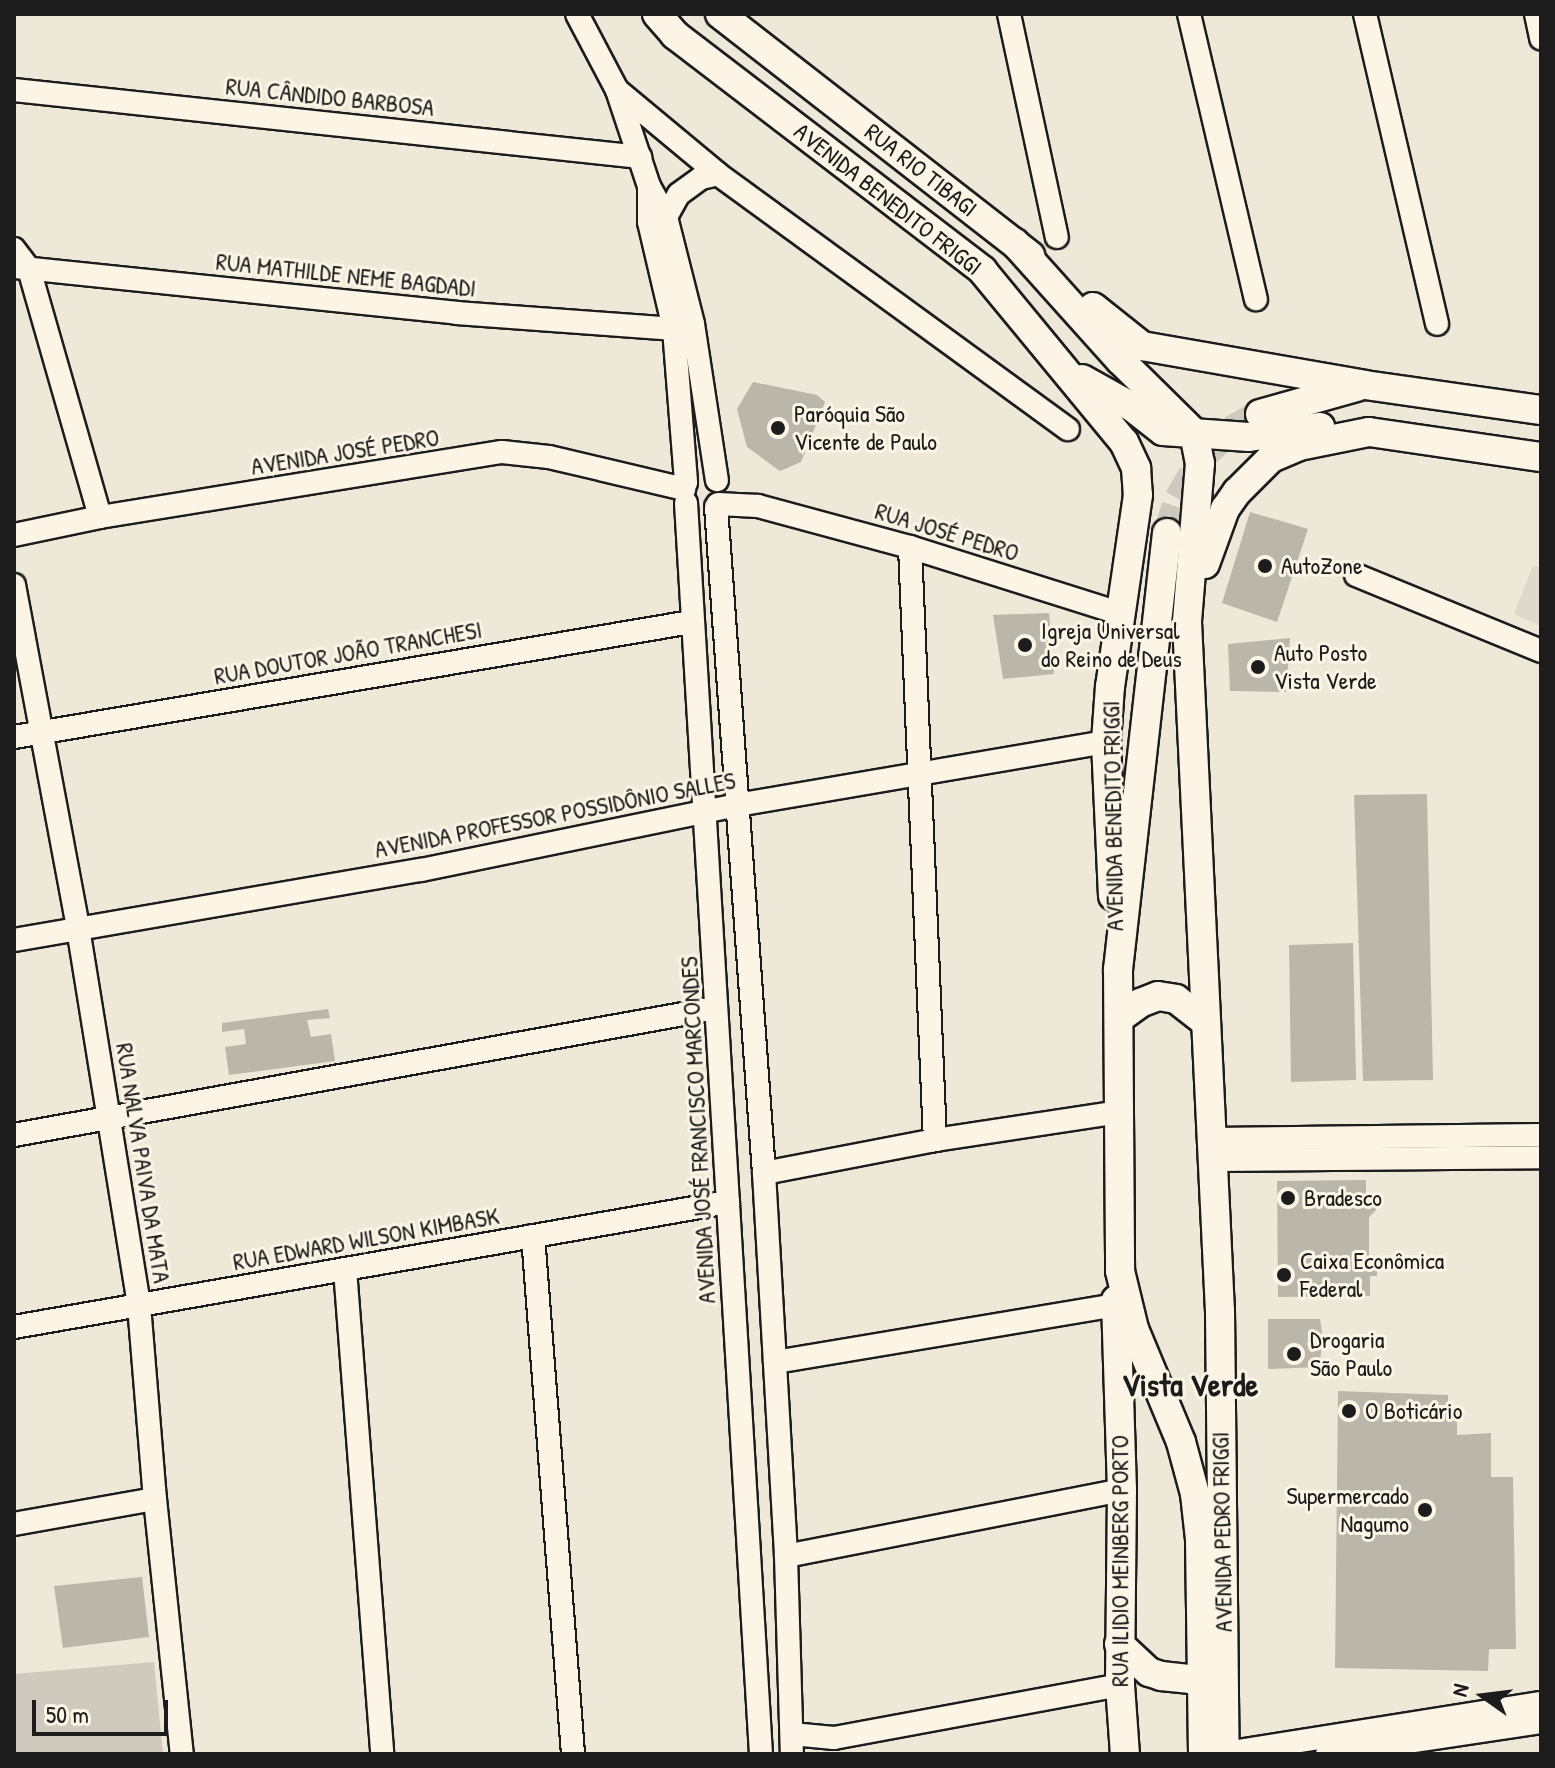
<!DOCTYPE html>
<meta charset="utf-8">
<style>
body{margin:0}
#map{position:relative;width:1555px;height:1768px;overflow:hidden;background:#eee8d9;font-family:"Patrick Hand",sans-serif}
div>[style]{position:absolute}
.built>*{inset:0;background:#ded9cb}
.green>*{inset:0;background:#cfcabd}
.building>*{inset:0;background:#bab6aa}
.major-tunnel>*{height:28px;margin-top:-14px;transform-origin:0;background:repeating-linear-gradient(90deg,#cec9bd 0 28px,transparent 0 42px)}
.roads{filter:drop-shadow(2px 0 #1c1c1c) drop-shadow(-2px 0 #1c1c1c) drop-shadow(0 2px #1c1c1c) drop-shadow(0 -2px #1c1c1c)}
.minor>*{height:22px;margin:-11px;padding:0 11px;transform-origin:11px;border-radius:11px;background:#fcf5e5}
.major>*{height:28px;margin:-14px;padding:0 14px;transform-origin:14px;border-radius:14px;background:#fcf5e5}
.dots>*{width:22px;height:22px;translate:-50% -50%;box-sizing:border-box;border:4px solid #fcf5e5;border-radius:50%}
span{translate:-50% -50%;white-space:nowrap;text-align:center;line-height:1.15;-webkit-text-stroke:6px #fcf5e5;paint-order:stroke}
.street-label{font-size:24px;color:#1c1c1c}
.poi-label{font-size:24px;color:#1c1c1c}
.left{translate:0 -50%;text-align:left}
.right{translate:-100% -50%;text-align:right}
.district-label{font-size:32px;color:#1c1c1c;font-weight:700}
.frame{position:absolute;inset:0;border:16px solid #1c1c1c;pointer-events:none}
.north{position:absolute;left:1443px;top:1656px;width:80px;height:80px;-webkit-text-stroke:6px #fcf5e5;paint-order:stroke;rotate:284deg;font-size:22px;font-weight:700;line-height:32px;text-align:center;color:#1c1c1c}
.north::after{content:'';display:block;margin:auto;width:28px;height:36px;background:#1c1c1c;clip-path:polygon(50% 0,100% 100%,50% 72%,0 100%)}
.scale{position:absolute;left:32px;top:1700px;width:136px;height:36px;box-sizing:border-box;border:4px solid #1c1c1c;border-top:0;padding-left:10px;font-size:24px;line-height:28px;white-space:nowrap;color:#1c1c1c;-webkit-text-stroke:6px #fcf5e5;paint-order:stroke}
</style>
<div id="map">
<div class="built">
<div style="clip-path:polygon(1533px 565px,1541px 568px,1541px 626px,1514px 614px)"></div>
</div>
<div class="green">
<div style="clip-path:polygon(154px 1662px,163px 1754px,14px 1754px,14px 1674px)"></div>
</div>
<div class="building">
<div style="clip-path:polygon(753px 382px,817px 395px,825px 402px,801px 462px,780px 471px,747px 447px,737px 409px)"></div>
<div style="clip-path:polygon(1250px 512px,1308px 529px,1277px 622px,1222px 603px)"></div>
<div style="clip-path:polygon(1049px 613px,1054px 674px,1003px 679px,993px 615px)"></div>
<div style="clip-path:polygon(1290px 638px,1286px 692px,1230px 691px,1228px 644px)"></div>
<div style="clip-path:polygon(1427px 794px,1433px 1080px,1363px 1081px,1354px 795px)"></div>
<div style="clip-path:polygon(1353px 943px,1356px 1080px,1291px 1082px,1289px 945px)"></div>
<div style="clip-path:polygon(328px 1009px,330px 1018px,307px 1020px,311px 1037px,331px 1034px,335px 1061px,229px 1075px,225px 1047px,246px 1044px,244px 1029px,222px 1032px,222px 1023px)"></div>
<div style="clip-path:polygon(1366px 1180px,1366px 1195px,1377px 1198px,1376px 1210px,1369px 1217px,1369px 1255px,1377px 1257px,1377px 1276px,1370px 1276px,1370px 1296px,1278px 1297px,1277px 1181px)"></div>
<div style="clip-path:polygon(1268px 1319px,1320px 1319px,1323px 1340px,1319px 1367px,1268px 1369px)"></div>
<div style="clip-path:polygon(1338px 1391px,1448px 1395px,1448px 1411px,1457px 1412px,1457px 1435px,1491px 1433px,1491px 1477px,1513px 1477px,1516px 1649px,1489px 1649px,1488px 1671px,1335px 1668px)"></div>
<div style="clip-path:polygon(142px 1577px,149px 1637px,63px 1648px,54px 1586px)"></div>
</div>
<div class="major-tunnel">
<div style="left:1167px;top:533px;width:36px;rotate:-72deg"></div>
<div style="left:1178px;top:499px;width:50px;rotate:-59.8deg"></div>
<div style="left:1203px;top:456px;width:38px;rotate:-43deg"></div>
<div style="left:1231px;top:430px;width:33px;rotate:-29deg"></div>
</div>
<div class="roads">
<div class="minor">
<div style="left:577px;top:14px;width:86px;rotate:62.2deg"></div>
<div style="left:617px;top:90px;width:101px;rotate:71.6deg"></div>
<div style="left:649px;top:186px;width:35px;rotate:61deg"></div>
<div style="left:666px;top:217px;width:110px;rotate:75.8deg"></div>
<div style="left:693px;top:324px;width:158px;rotate:81.3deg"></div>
<div style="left:1009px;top:14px;width:228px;rotate:77.9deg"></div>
<div style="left:1189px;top:14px;width:293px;rotate:76.8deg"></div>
<div style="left:1365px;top:14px;width:318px;rotate:76.9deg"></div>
<div style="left:1536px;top:14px;width:25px;rotate:78deg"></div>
<div style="left:14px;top:90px;width:630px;rotate:6.11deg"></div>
<div style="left:617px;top:90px;width:131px;rotate:39.7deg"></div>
<div style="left:718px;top:174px;width:433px;rotate:36.1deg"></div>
<div style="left:649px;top:187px;width:35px;rotate:90deg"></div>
<div style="left:649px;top:222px;width:110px;rotate:76.8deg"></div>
<div style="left:674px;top:329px;width:154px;rotate:85.5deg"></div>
<div style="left:666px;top:217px;width:26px;rotate:-61deg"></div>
<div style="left:679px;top:194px;width:27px;rotate:-36deg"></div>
<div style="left:701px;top:178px;width:17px;rotate:-13deg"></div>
<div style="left:14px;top:249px;width:25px;rotate:53deg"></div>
<div style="left:29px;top:269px;width:258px;rotate:74deg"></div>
<div style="left:14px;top:267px;width:445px;rotate:5.9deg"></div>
<div style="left:457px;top:313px;width:218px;rotate:4.2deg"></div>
<div style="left:686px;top:503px;width:1253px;rotate:86.57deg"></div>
<div style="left:718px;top:504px;width:40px;rotate:2.9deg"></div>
<div style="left:758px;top:506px;width:157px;rotate:15.1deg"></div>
<div style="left:910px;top:547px;width:219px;rotate:17.5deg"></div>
<div style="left:716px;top:507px;width:668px;rotate:85.88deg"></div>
<div style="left:764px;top:1173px;width:384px;rotate:86.7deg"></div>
<div style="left:786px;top:1556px;width:198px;rotate:88.3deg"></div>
<div style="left:14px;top:535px;width:88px;rotate:-11.8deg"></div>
<div style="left:100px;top:517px;width:407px;rotate:-9.2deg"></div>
<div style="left:502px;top:452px;width:47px;rotate:6.1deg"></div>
<div style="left:549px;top:457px;width:139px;rotate:13.3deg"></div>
<div style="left:910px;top:547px;width:594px;rotate:87.59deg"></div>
<div style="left:1356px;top:575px;width:200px;rotate:22.3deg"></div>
<div style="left:14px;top:585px;width:349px;rotate:79.4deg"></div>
<div style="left:78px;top:928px;width:382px;rotate:80.8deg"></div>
<div style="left:139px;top:1305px;width:195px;rotate:85.3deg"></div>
<div style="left:155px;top:1499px;width:256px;rotate:84deg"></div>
<div style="left:14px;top:737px;width:687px;rotate:-9.64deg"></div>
<div style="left:14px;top:940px;width:413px;rotate:-9.8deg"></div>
<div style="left:421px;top:870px;width:323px;rotate:-11.6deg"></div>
<div style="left:737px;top:805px;width:374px;rotate:-9.7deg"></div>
<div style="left:14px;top:1135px;width:713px;rotate:-10.25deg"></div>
<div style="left:1213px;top:1139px;width:328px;rotate:-0.7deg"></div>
<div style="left:1215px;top:1160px;width:326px;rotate:-0.5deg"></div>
<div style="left:764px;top:1173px;width:174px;rotate:-10.9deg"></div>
<div style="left:935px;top:1140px;width:188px;rotate:-8.6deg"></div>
<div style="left:533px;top:1236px;width:520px;rotate:85.58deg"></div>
<div style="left:345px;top:1269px;width:486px;rotate:85.6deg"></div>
<div style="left:14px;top:1327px;width:725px;rotate:-9.93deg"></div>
<div style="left:775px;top:1362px;width:346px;rotate:-9.5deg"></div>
<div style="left:14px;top:1524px;width:143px;rotate:-10.1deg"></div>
<div style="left:786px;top:1556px;width:342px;rotate:-11.1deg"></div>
<div style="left:792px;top:1734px;width:42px;rotate:5.4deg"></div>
<div style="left:834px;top:1738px;width:291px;rotate:-10.5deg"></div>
<div style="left:1225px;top:1753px;width:320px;rotate:-9deg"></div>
<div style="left:1327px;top:1754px;width:216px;rotate:-8.5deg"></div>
</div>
<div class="major">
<div style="left:657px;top:14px;width:28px;rotate:49deg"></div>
<div style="left:675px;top:35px;width:387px;rotate:37.4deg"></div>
<div style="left:982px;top:270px;width:223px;rotate:50.5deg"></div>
<div style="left:1124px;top:442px;width:29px;rotate:65deg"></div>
<div style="left:1136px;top:468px;width:27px;rotate:86deg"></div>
<div style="left:1138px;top:495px;width:193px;rotate:98.3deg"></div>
<div style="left:1110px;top:686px;width:56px;rotate:94.1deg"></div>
<div style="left:1106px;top:742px;width:154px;rotate:87.4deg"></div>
<div style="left:720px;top:14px;width:393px;rotate:37.9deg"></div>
<div style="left:1015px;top:243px;width:157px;rotate:48.1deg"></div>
<div style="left:1120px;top:360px;width:104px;rotate:44.6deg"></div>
<div style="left:1194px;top:433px;width:31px;rotate:79deg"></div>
<div style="left:1200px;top:463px;width:160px;rotate:94.7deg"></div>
<div style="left:1187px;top:622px;width:690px;rotate:87.26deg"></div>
<div style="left:1220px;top:1311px;width:443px;rotate:89.4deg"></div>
<div style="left:1093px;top:307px;width:63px;rotate:38.5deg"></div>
<div style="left:1142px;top:346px;width:226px;rotate:9.9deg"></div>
<div style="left:1365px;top:385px;width:178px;rotate:8.1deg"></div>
<div style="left:1082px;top:379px;width:57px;rotate:29.2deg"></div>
<div style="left:1132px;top:407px;width:39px;rotate:38deg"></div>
<div style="left:1163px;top:431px;width:86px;rotate:4deg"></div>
<div style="left:1249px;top:437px;width:72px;rotate:-8deg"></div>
<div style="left:1260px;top:414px;width:101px;rotate:-15.6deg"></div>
<div style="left:1167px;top:533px;width:439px;rotate:96.4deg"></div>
<div style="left:1118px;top:969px;width:302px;rotate:89.6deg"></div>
<div style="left:1120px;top:1271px;width:60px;rotate:76.4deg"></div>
<div style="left:1134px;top:1329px;width:122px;rotate:67.4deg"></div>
<div style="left:1181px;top:1442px;width:54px;rotate:74.9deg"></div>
<div style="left:1195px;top:1494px;width:45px;rotate:83.7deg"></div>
<div style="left:1200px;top:1539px;width:215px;rotate:89.2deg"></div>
<div style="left:1205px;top:564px;width:59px;rotate:-70deg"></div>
<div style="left:1225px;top:509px;width:21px;rotate:-55deg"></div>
<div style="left:1237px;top:492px;width:48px;rotate:-45deg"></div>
<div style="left:1271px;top:458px;width:30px;rotate:-23deg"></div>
<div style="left:1299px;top:446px;width:71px;rotate:-11.3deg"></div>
<div style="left:1369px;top:432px;width:174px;rotate:8.3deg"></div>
<div style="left:1121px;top:1017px;width:24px;rotate:-36deg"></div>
<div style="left:1140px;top:1003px;width:19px;rotate:-21deg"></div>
<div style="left:1158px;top:996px;width:18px;rotate:9deg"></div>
<div style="left:1176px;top:999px;width:37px;rotate:38deg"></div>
<div style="left:1116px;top:1300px;width:190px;rotate:88.2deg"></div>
<div style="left:1122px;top:1490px;width:195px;rotate:90.6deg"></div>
<div style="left:1120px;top:1685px;width:69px;rotate:85.9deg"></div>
<div style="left:1119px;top:1644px;width:41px;rotate:43deg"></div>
<div style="left:1149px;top:1672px;width:13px;rotate:18deg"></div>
<div style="left:1161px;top:1676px;width:30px;rotate:6deg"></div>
<div style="left:1191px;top:1679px;width:29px;rotate:-25deg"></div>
</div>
</div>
<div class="dots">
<div style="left:778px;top:428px;background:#1c1c1c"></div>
<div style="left:1265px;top:566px;background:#1c1c1c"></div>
<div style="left:1025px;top:645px;background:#1c1c1c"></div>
<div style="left:1258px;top:667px;background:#1c1c1c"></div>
<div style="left:1288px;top:1198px;background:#1c1c1c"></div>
<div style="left:1284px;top:1275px;background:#1c1c1c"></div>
<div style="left:1294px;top:1354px;background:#1c1c1c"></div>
<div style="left:1349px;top:1411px;background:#1c1c1c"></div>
<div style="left:1425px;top:1510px;background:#1c1c1c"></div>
</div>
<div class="street-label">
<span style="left:330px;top:97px;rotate:6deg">RUA CÂNDIDO BARBOSA</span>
<span style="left:921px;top:170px;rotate:38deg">RUA RIO TIBAGI</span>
<span style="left:888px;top:199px;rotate:38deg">AVENIDA BENEDITO FRIGGI</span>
<span style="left:346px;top:275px;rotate:6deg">RUA MATHILDE NEME BAGDADI</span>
<span style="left:345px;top:452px;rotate:-9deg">AVENIDA JOSÉ PEDRO</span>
<span style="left:947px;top:532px;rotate:17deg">RUA JOSÉ PEDRO</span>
<span style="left:348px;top:653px;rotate:-10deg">RUA DOUTOR JOÃO TRANCHESI</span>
<span style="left:555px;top:815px;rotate:-11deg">AVENIDA PROFESSOR POSSIDÔNIO SALLES</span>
<span style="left:1113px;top:816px;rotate:-91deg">AVENIDA BENEDITO FRIGGI</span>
<span style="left:698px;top:1130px;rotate:-93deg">AVENIDA JOSÉ FRANCISCO MARCONDES</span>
<span style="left:143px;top:1163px;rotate:81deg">RUA NALVA PAIVA DA MATA</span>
<span style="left:366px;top:1239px;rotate:-10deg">RUA EDWARD WILSON KIMBASK</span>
<span style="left:1222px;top:1532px;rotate:-91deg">AVENIDA PEDRO FRIGGI</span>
<span style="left:1120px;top:1561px;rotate:-90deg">RUA ILIDIO MEINBERG PORTO</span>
</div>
<div class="poi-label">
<span class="left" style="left:794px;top:428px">Paróquia São<br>Vicente de Paulo</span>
<span class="left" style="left:1281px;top:566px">AutoZone</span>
<span class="left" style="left:1041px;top:645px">Igreja Universal<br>do Reino de Deus</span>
<span class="left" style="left:1274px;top:667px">Auto Posto<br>Vista Verde</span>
<span class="left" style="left:1304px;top:1198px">Bradesco</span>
<span class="left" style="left:1300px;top:1275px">Caixa Econômica<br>Federal</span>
<span class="left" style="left:1310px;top:1354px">Drogaria<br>São Paulo</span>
<span class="left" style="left:1365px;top:1411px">O Boticário</span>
<span class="right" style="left:1409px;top:1510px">Supermercado<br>Nagumo</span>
</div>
<div class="district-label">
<span style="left:1190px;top:1385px">Vista Verde</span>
</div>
<div class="frame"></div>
<div class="north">N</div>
<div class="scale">50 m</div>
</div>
